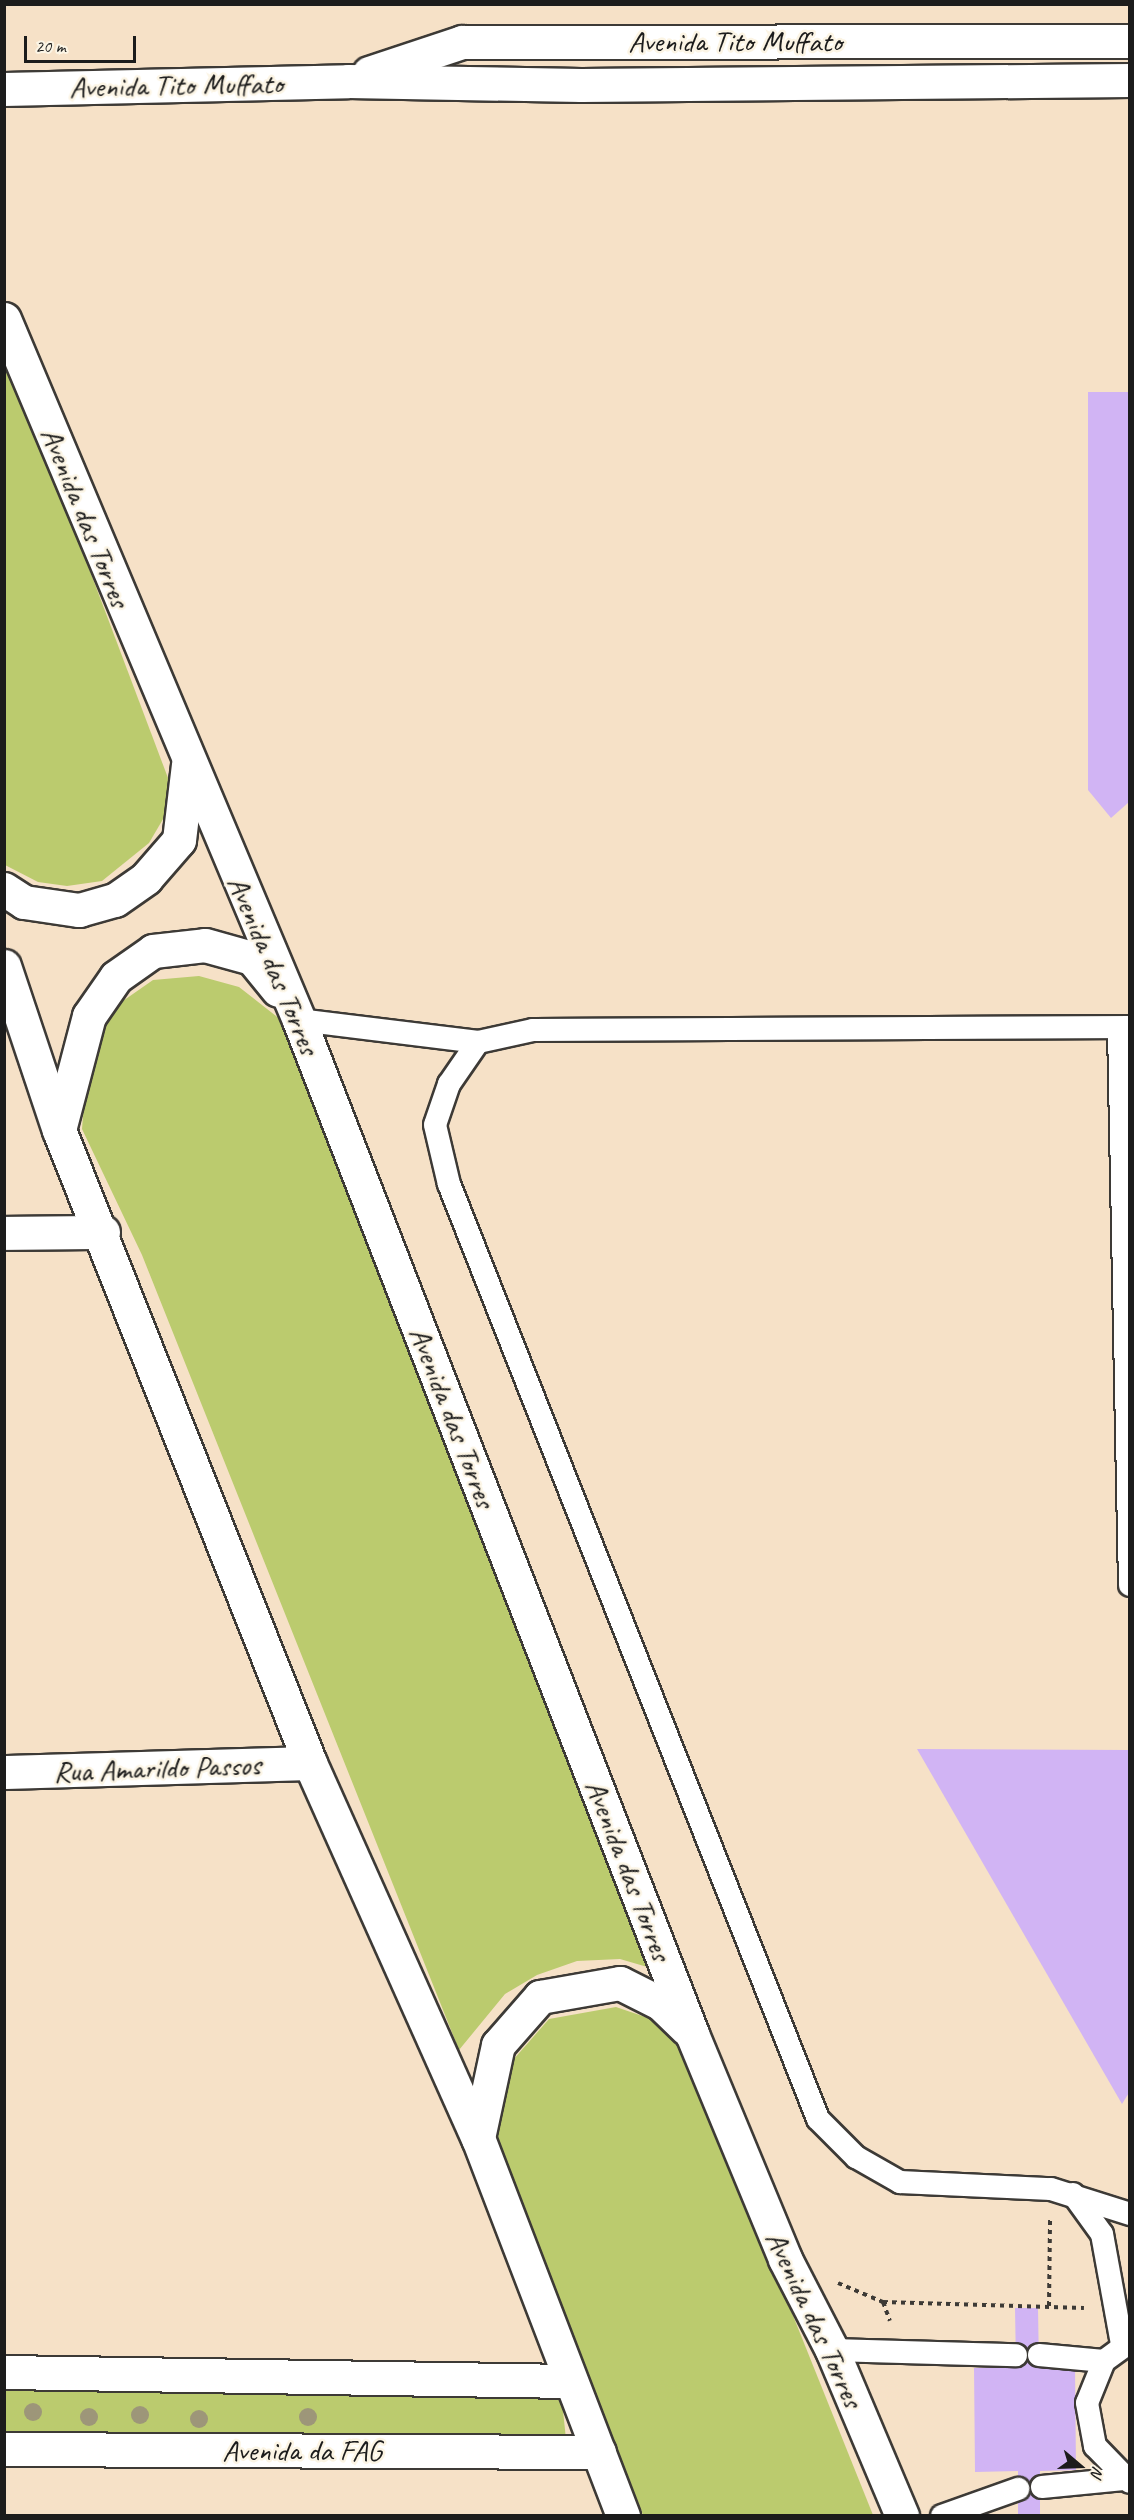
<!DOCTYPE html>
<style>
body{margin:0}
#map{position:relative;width:1134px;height:2520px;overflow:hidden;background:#f6e1c7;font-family:Caveat,sans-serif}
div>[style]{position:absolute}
.green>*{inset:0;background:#bbcb6e}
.building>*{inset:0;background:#d1b4f4}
.path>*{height:4px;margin-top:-2px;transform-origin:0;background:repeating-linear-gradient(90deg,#3d3a36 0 4.5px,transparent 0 9px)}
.roads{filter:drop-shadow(2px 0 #3d3a36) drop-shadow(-2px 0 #3d3a36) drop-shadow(0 2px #3d3a36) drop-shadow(0 -2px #3d3a36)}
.lane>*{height:22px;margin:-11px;padding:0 11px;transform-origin:11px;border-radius:11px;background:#fff}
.street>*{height:33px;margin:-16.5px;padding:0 16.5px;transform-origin:16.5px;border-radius:16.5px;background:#fff}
.secondary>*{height:33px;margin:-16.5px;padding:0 16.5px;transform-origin:16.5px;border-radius:16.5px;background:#fff}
.trees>*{width:18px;height:18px;margin:-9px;border-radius:50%;background:#9d9679}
span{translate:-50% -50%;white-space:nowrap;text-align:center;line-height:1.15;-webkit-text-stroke:5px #fcf5e5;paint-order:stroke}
.street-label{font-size:30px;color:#1c1c1c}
.frame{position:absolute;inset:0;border:6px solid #1c1c1c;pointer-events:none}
.north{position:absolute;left:1050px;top:2436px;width:60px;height:60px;-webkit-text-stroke:4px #fcf5e5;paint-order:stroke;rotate:109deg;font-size:16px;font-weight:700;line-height:24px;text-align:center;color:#1c1c1c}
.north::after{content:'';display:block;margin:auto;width:21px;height:27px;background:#1c1c1c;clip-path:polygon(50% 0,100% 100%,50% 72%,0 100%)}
.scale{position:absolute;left:24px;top:36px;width:112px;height:27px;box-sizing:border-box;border:3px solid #1c1c1c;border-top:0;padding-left:8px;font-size:18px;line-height:21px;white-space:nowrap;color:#1c1c1c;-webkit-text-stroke:4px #fcf5e5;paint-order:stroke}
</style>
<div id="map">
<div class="green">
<div style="clip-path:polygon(4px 343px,168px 778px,166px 814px,149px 843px,102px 881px,67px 886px,38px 882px,5px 865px)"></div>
<div style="clip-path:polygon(199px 976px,239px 987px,299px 1034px,661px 1971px,620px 1959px,577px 1961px,537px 1975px,505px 1994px,459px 2050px,142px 1255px,82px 1129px,86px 1078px,97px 1037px,120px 1003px,153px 980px)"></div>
<div style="clip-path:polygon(616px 2007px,660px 2022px,686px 2049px,873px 2515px,643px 2515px,496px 2138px,513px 2060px,549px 2019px)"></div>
<div style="clip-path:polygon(5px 2391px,561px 2392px,566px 2439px,5px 2436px)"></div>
</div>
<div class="building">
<div style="clip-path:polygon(1088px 392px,1130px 392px,1129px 802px,1111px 818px,1088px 790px)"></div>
<div style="clip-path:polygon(917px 1749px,1130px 1750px,1130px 2091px,1122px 2104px)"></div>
<div style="clip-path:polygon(1015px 2308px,1038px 2308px,1039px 2367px,1075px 2366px,1076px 2470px,1040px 2471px,1040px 2516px,1018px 2516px,1018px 2471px,975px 2472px,974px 2368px,1016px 2367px)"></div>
</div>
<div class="path">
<div style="left:838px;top:2283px;width:49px;rotate:22.9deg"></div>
<div style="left:883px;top:2302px;width:201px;rotate:1.7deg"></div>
<div style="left:883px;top:2302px;width:20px;rotate:70deg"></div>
<div style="left:1049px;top:2306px;width:86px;rotate:-89.3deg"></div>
</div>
<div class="roads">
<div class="lane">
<div style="left:299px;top:1020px;width:180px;rotate:7deg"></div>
<div style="left:1130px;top:1027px;width:597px;rotate:179.71deg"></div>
<div style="left:533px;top:1030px;width:56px;rotate:167.7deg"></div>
<div style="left:478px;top:1042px;width:51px;rotate:124.6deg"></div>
<div style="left:449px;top:1084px;width:43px;rotate:108.9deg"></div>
<div style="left:435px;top:1125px;width:61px;rotate:76.7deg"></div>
<div style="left:449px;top:1184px;width:1005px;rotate:68.46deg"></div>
<div style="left:818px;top:2119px;width:54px;rotate:45deg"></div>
<div style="left:856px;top:2157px;width:51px;rotate:29.6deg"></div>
<div style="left:900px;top:2182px;width:151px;rotate:2.7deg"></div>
<div style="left:1051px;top:2189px;width:83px;rotate:17.6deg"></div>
<div style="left:1119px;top:1028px;width:557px;rotate:88.87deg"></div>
<div style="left:1073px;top:2194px;width:49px;rotate:54.1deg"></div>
<div style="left:1102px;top:2234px;width:112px;rotate:79.7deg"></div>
<div style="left:1130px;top:2342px;width:32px;rotate:144deg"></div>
<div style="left:1104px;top:2361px;width:45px;rotate:112deg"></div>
<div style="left:1087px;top:2403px;width:44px;rotate:79.5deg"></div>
<div style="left:1095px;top:2446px;width:50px;rotate:45.8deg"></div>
<div style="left:832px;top:2350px;width:184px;rotate:1.6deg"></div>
<div style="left:1039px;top:2355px;width:65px;rotate:5.3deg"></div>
<div style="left:1042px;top:2487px;width:82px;rotate:-5.6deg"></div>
<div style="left:942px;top:2516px;width:81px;rotate:-19.6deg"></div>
</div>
<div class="street">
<div style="left:4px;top:1233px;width:99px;rotate:-0.6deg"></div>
<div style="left:4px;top:1772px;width:306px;rotate:-1.7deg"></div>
</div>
<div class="secondary">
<div style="left:369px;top:73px;width:98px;rotate:-18.4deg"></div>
<div style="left:462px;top:42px;width:668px;rotate:-0.09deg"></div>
<div style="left:4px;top:89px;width:344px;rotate:-1.3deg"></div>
<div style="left:348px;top:81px;width:233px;rotate:1deg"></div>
<div style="left:581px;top:85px;width:549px;rotate:-0.52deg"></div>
<div style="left:4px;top:319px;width:761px;rotate:67.18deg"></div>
<div style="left:299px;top:1020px;width:1087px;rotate:68.81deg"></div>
<div style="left:692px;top:2034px;width:243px;rotate:67.5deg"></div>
<div style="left:785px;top:2259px;width:102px;rotate:62.7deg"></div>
<div style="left:832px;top:2350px;width:180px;rotate:67.1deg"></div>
<div style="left:4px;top:889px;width:24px;rotate:33deg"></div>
<div style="left:24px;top:902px;width:56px;rotate:8.3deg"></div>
<div style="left:79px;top:910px;width:37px;rotate:-16deg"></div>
<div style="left:115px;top:900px;width:38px;rotate:-35deg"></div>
<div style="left:146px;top:878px;width:50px;rotate:-49deg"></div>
<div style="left:179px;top:840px;width:76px;rotate:-83.2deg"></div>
<div style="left:4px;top:966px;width:173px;rotate:71.5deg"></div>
<div style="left:59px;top:1130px;width:681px;rotate:68.37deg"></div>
<div style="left:310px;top:1763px;width:411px;rotate:65.9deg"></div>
<div style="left:478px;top:2138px;width:405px;rotate:69deg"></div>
<div style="left:59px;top:1130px;width:118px;rotate:-75.3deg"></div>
<div style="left:89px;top:1016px;width:47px;rotate:-55.3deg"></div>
<div style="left:116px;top:977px;width:45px;rotate:-35.1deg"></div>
<div style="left:153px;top:951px;width:52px;rotate:-6.6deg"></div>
<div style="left:205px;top:945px;width:49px;rotate:15.5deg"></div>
<div style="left:252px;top:958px;width:41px;rotate:50.9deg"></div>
<div style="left:478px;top:2138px;width:95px;rotate:-77.9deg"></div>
<div style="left:498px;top:2045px;width:64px;rotate:-48.8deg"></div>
<div style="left:540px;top:1997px;width:81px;rotate:-9.9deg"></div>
<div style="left:620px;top:1983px;width:45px;rotate:26.6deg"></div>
<div style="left:660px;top:2003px;width:37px;rotate:44deg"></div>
<div style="left:4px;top:2372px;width:566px;rotate:0.91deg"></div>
<div style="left:4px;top:2449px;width:595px;rotate:0.29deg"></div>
</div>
</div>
<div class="trees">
<div style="left:33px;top:2412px"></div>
<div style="left:140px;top:2415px"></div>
<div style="left:89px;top:2417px"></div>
<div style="left:308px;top:2417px"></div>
<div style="left:199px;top:2419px"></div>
</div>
<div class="street-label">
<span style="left:735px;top:41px">Avenida Tito Muffato</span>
<span style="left:176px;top:85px;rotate:-1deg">Avenida Tito Muffato</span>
<span style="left:86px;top:517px;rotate:68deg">Avenida das Torres</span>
<span style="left:274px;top:965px;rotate:67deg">Avenida das Torres</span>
<span style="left:453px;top:1417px;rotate:69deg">Avenida das Torres</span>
<span style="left:157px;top:1768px;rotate:-2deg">Rua Amarildo Passos</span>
<span style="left:629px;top:1870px;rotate:69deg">Avenida das Torres</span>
<span style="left:815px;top:2319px;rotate:65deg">Avenida das Torres</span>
<span style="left:302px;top:2450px">Avenida da FAG</span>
</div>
<div class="frame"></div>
<div class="north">N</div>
<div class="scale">20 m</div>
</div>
